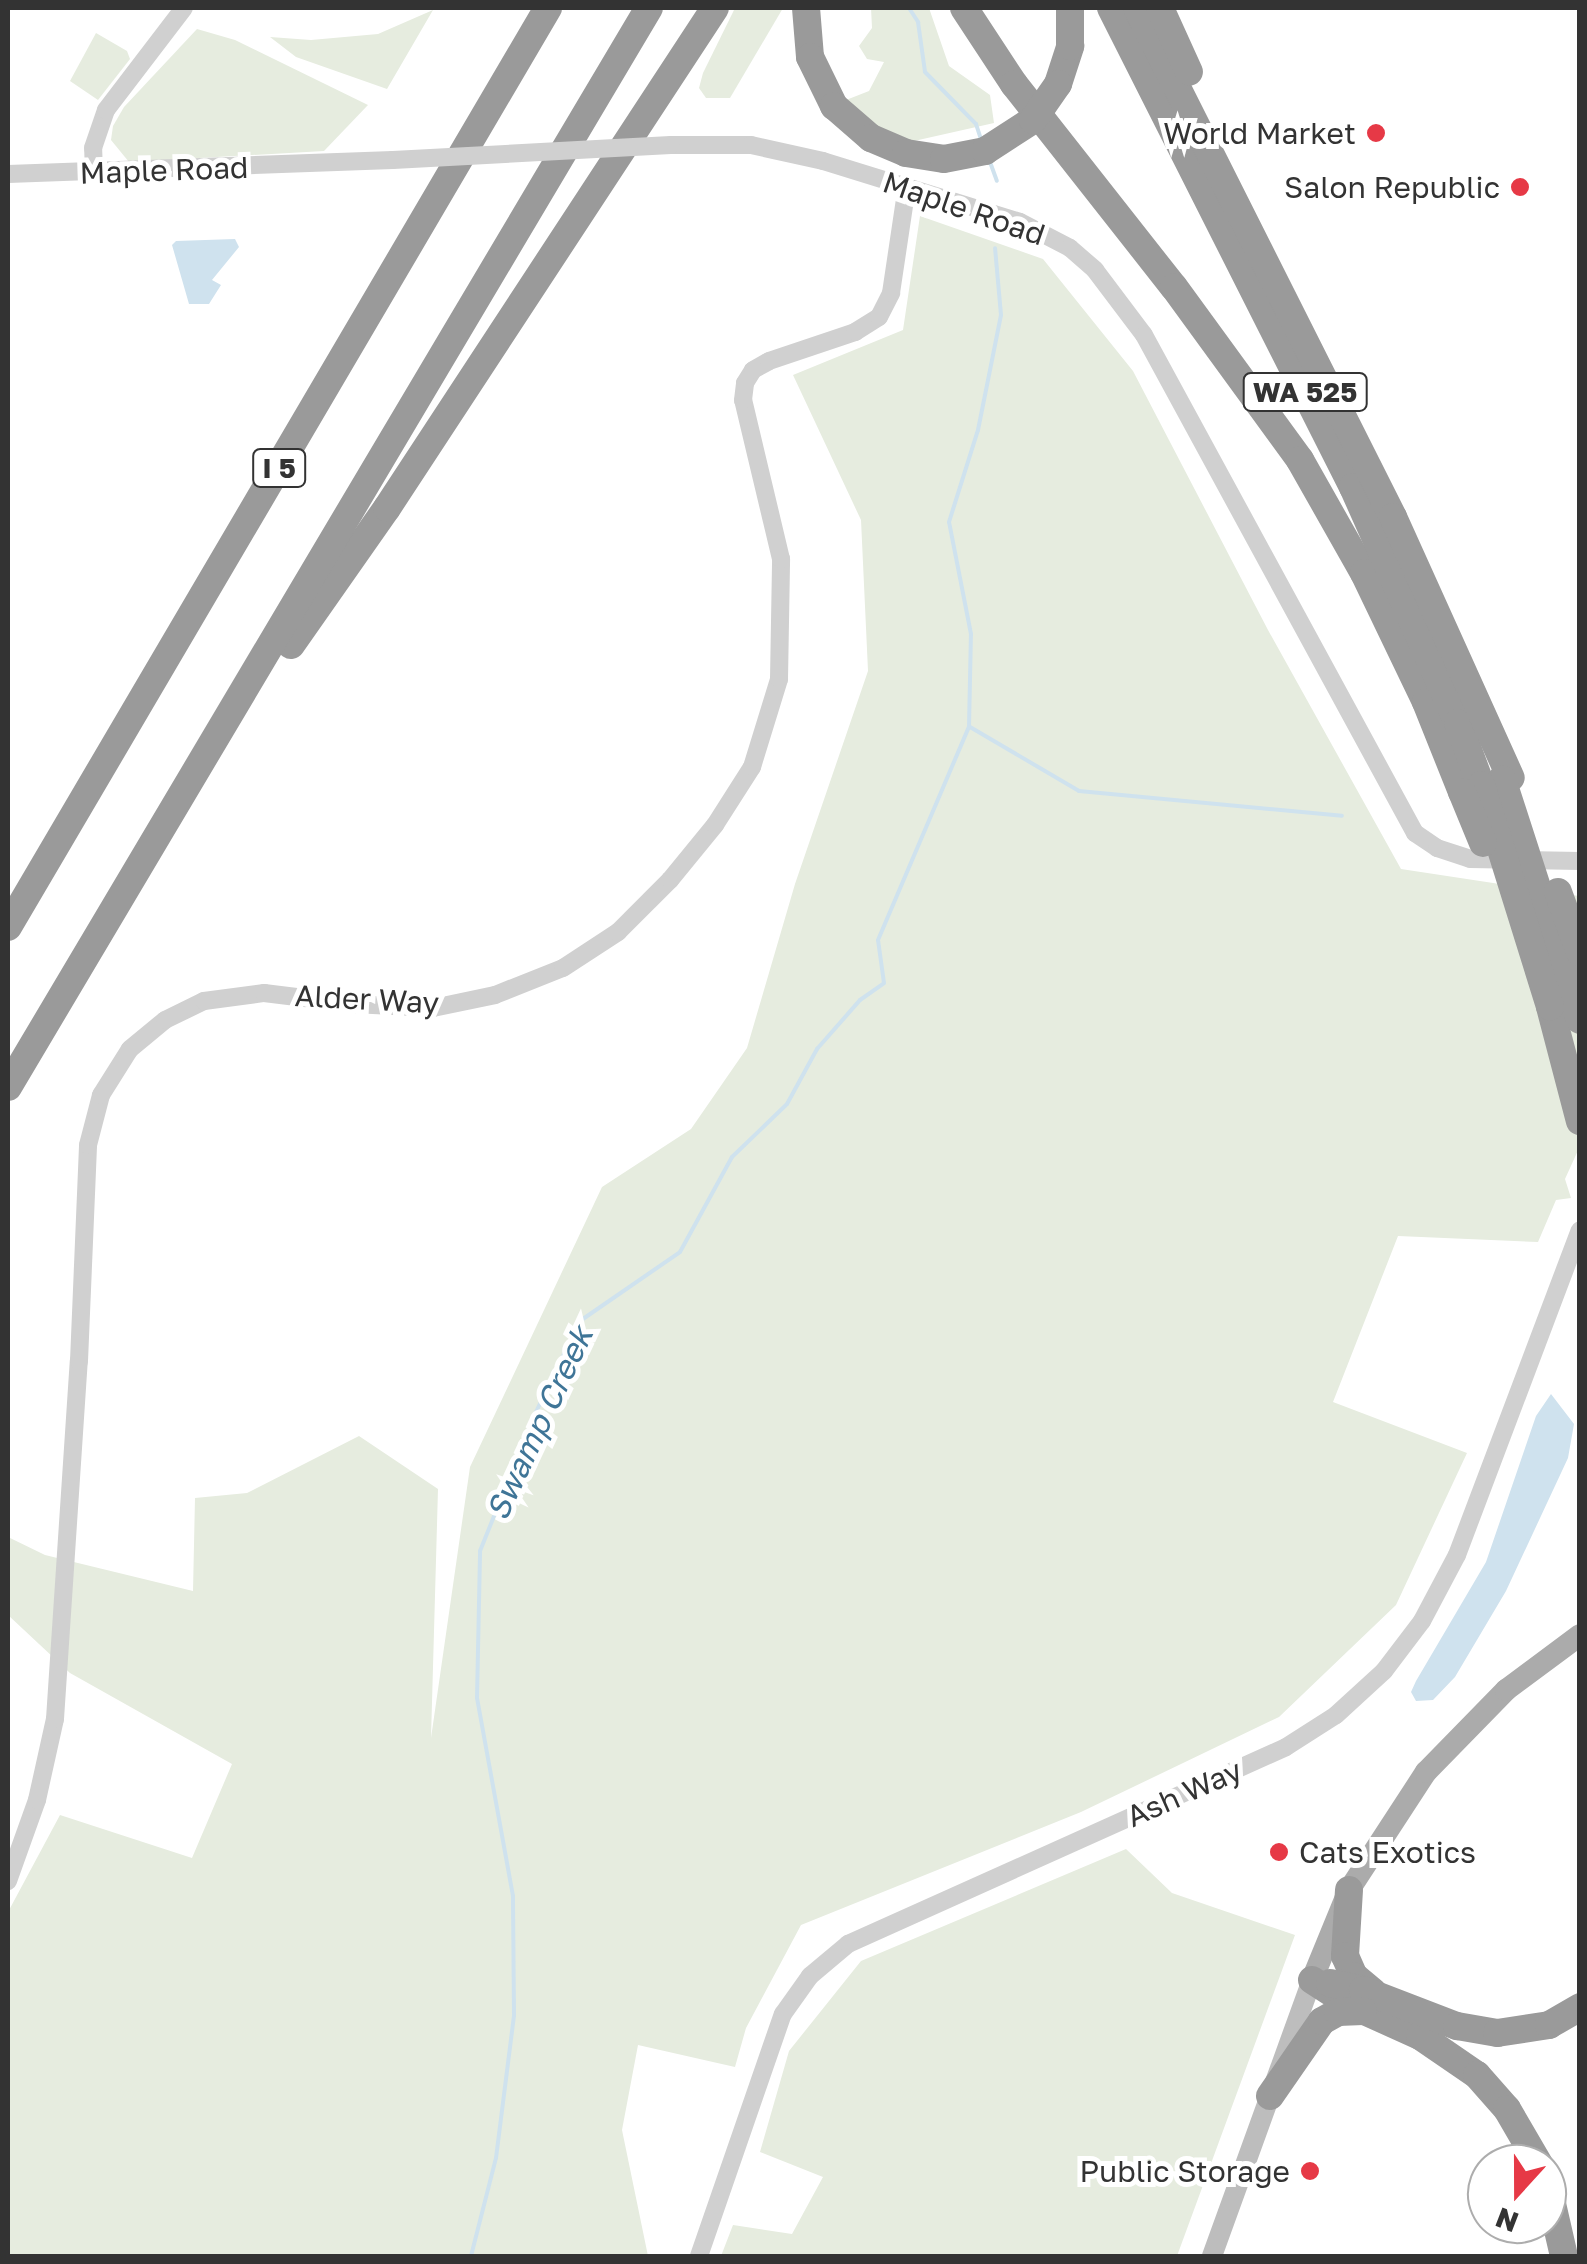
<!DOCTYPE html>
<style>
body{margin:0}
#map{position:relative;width:1587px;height:2264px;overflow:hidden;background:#fff;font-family:"Golos Text",sans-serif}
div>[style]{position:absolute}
.green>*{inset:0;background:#e6ecdf}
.water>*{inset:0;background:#cfe2ee}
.stream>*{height:4px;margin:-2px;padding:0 2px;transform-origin:2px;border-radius:2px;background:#cfe2ee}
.tertiary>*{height:18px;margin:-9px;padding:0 9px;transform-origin:9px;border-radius:9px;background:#d0d0d0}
.secondary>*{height:20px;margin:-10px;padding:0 10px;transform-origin:10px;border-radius:10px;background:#bdbdbd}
.primary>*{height:22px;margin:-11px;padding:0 11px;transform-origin:11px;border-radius:11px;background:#ababab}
.motorway>*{height:28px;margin:-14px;padding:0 14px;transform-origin:14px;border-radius:14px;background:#9a9a9a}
.tertiary-bridge>*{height:18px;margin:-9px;padding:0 9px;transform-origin:9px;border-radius:9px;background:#d0d0d0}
.motorway-bridge>*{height:28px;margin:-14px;padding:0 14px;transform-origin:14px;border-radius:14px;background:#9a9a9a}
.dots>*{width:28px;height:28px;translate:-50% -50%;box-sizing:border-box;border:5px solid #fff;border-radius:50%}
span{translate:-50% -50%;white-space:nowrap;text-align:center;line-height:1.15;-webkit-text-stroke:10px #fff;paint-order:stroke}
.shield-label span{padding:2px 8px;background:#fff;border:2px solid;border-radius:8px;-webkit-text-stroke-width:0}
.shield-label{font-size:28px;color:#333;font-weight:700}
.poi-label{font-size:30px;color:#333}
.right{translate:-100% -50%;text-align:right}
.left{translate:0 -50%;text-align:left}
.street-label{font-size:30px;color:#333}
.water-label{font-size:32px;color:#3f7597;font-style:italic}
.frame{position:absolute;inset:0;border:10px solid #333;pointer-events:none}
.north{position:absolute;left:1467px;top:2144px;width:100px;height:100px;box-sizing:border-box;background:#fff;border:2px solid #adadad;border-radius:50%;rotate:201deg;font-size:28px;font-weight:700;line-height:40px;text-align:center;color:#333}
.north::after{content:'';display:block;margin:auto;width:35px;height:45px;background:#e63946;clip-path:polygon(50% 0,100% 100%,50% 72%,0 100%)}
</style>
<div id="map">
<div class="green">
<div style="clip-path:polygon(735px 8px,783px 8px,730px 98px,706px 98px,699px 88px,703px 73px)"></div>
<div style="clip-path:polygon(871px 8px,929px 8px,949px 66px,990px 95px,994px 123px,914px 141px,878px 132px,846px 100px,869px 91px,884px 62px,867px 59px,859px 46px,872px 28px)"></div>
<div style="clip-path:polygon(433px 10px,387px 89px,296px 57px,270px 37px,311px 40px,378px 34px)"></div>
<div style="clip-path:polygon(197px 29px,235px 40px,368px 105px,324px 151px,129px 162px,111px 140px,113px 126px,124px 107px)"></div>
<div style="clip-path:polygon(96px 33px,127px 51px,130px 59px,98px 100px,70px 81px)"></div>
<div style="clip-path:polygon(920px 216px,1043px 259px,1133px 371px,1268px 630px,1401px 869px,1579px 896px,1580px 1146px,1565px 1179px,1571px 1198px,1556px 1200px,1538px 1242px,1398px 1236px,1333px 1402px,1467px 1453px,1396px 1605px,1279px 1717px,1081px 1812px,801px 1925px,746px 2028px,735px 2067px,638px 2045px,622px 2130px,648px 2256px,8px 2256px,8px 1912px,60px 1815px,192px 1858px,232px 1764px,70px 1673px,8px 1615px,8px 1537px,45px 1555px,193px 1591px,195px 1498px,247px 1493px,359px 1436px,438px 1489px,431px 1738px,470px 1467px,602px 1187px,691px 1129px,747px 1048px,795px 884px,868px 671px,861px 520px,793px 375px,903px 330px)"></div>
<div style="clip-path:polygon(1126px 1849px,1172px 1893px,1295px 1935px,1177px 2256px,721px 2256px,733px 2225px,792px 2234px,823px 2177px,760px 2152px,789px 2051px,861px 1961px)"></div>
</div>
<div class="water">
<div style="clip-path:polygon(235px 239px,239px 247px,212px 280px,221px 285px,209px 304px,189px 304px,172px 245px,176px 241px)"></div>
<div style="clip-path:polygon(1551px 1394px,1574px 1424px,1568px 1458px,1506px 1591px,1455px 1677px,1433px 1700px,1416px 1701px,1411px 1692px,1416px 1681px,1486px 1562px,1536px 1416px)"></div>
</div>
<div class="stream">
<div style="left:909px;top:8px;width:17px;rotate:57deg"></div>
<div style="left:918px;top:22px;width:50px;rotate:82deg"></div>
<div style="left:925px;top:72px;width:73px;rotate:45.6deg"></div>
<div style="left:976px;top:124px;width:16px;rotate:72deg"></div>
<div style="left:990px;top:162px;width:20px;rotate:70deg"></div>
<div style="left:970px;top:727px;width:126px;rotate:30.4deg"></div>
<div style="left:1079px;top:791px;width:264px;rotate:5.4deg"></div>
<div style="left:471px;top:2256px;width:101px;rotate:-75.7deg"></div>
<div style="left:496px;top:2158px;width:144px;rotate:-82.8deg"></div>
<div style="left:514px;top:2015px;width:119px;rotate:-90.5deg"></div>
<div style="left:513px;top:1896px;width:201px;rotate:-100.3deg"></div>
<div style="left:477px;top:1698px;width:147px;rotate:-88.8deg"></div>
<div style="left:480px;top:1551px;width:148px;rotate:-68.1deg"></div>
<div style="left:535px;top:1414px;width:103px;rotate:-64.2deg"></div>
<div style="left:580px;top:1321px;width:121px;rotate:-34.6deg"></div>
<div style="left:680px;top:1252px;width:108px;rotate:-61.3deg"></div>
<div style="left:732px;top:1157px;width:76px;rotate:-43.9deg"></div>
<div style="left:787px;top:1104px;width:63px;rotate:-61.4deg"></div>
<div style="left:817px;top:1049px;width:65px;rotate:-48.7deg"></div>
<div style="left:860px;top:1000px;width:29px;rotate:-35deg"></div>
<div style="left:884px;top:983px;width:43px;rotate:-97.9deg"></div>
<div style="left:878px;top:940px;width:232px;rotate:-66.9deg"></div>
<div style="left:969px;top:727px;width:93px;rotate:-88.8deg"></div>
<div style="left:971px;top:634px;width:114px;rotate:-101.1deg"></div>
<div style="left:949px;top:522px;width:96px;rotate:-72.5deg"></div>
<div style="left:978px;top:430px;width:117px;rotate:-78.7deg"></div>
<div style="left:1001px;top:315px;width:67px;rotate:-95.1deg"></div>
</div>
<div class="tertiary">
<div style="left:671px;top:145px;width:80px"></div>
<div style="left:751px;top:145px;width:74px;rotate:12.5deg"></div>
<div style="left:823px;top:161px;width:206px;rotate:17.2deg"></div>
<div style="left:1020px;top:222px;width:56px;rotate:27.5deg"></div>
<div style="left:1070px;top:248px;width:33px;rotate:41deg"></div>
<div style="left:1095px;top:270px;width:81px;rotate:53deg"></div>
<div style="left:1144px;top:335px;width:567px;rotate:61.45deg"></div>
<div style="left:1415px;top:833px;width:27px;rotate:34deg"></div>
<div style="left:1437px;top:848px;width:35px;rotate:18deg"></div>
<div style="left:1470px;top:859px;width:110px;rotate:1deg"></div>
<div style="left:94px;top:173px;width:25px;rotate:-92deg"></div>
<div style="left:93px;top:148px;width:40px;rotate:-71.1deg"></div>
<div style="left:106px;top:110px;width:128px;rotate:-52.6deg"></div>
<div style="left:8px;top:174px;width:385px;rotate:-2.1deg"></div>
<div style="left:8px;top:1881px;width:86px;rotate:-70.3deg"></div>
<div style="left:37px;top:1800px;width:83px;rotate:-77.5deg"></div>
<div style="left:55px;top:1719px;width:359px;rotate:-86.2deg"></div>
<div style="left:79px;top:1361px;width:216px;rotate:-87.6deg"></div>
<div style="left:88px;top:1145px;width:52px;rotate:-75.4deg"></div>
<div style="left:101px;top:1095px;width:54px;rotate:-57.8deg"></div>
<div style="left:130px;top:1049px;width:45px;rotate:-39.6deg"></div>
<div style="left:165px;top:1020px;width:43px;rotate:-26deg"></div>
<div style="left:204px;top:1001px;width:61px;rotate:-7.6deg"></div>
<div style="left:264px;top:993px;width:90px;rotate:7deg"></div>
<div style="left:353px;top:1004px;width:80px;rotate:2.9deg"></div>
<div style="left:433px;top:1008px;width:63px;rotate:-11.8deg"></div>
<div style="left:495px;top:995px;width:73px;rotate:-21.7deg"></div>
<div style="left:563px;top:968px;width:66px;rotate:-33.2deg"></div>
<div style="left:618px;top:932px;width:74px;rotate:-45deg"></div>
<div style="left:670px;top:880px;width:71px;rotate:-50.7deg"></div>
<div style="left:715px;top:825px;width:69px;rotate:-57.5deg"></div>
<div style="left:752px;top:767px;width:92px;rotate:-72.9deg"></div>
<div style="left:779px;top:679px;width:120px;rotate:-89deg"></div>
<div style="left:781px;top:559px;width:163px;rotate:-103.4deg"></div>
<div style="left:743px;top:400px;width:17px;rotate:-83deg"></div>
<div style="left:745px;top:383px;width:15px;rotate:-58deg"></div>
<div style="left:753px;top:370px;width:18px;rotate:-29deg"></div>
<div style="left:769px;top:361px;width:91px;rotate:-18.6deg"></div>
<div style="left:855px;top:332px;width:28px;rotate:-32deg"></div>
<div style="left:879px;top:317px;width:27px;rotate:-63deg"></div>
<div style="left:891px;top:293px;width:108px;rotate:-81.5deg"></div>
<div style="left:699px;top:2256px;width:256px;rotate:-70.9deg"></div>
<div style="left:783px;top:2014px;width:47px;rotate:-54.6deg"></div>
<div style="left:810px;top:1976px;width:50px;rotate:-40.1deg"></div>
<div style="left:848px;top:1944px;width:480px;rotate:-24.2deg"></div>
<div style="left:1286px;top:1747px;width:59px;rotate:-32.6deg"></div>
<div style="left:1336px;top:1715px;width:65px;rotate:-42.5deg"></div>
<div style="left:1384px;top:1671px;width:63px;rotate:-52.8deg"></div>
<div style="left:1422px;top:1621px;width:75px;rotate:-62.1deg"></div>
<div style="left:1457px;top:1555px;width:347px;rotate:-69.3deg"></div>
</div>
<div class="secondary">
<div style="left:1212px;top:2256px;width:294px;rotate:-70.1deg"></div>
</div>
<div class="primary">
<div style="left:1312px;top:1980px;width:97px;rotate:-67.7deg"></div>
<div style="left:1349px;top:1890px;width:141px;rotate:-56.9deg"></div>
<div style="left:1426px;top:1772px;width:115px;rotate:-45.7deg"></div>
<div style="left:1506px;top:1690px;width:92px;rotate:-36.6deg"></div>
</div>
<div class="motorway">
<div style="left:964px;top:8px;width:91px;rotate:56.7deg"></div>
<div style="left:1014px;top:84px;width:258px;rotate:51.8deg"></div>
<div style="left:1174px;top:287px;width:214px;rotate:53.9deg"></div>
<div style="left:1300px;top:460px;width:130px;rotate:60.5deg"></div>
<div style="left:1364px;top:573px;width:143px;rotate:64.3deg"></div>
<div style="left:1426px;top:702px;width:97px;rotate:68.2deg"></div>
<div style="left:1111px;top:8px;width:537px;rotate:63.2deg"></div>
<div style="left:1353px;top:487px;width:258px;rotate:66deg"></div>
<div style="left:1458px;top:723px;width:66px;rotate:69.6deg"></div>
<div style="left:1137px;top:8px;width:570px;rotate:63.3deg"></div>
<div style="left:1393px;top:517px;width:286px;rotate:65.7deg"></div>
<div style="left:1160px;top:8px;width:70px;rotate:65.6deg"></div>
<div style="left:1058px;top:84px;width:40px;rotate:-72deg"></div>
<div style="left:1070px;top:46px;width:38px;rotate:-90deg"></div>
<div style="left:291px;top:645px;width:167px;rotate:-55deg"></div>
<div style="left:387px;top:508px;width:598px;rotate:-56.74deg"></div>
<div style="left:8px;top:927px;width:1066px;rotate:-59.56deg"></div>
<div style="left:1550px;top:1007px;width:118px;rotate:75.3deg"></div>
<div style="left:8px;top:1087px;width:1255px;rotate:-59.29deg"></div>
<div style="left:1349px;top:1890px;width:66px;rotate:93.5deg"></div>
<div style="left:1345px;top:1956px;width:22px;rotate:66deg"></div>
<div style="left:1354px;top:1976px;width:25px;rotate:40deg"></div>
<div style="left:1312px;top:1980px;width:46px;rotate:32.7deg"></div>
<div style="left:1351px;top:2005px;width:76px;rotate:24.2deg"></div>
<div style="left:1420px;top:2036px;width:69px;rotate:34.4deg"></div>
<div style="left:1477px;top:2075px;width:45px;rotate:48.6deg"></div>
<div style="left:1507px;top:2109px;width:64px;rotate:59.8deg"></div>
<div style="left:1330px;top:1983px;width:34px;rotate:12deg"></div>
<div style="left:1363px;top:1990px;width:101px;rotate:21deg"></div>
<div style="left:1457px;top:2026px;width:41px;rotate:9.9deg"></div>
<div style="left:1497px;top:2033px;width:53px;rotate:-8.7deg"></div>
<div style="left:1549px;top:2025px;width:36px;rotate:-30deg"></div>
<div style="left:1270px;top:2096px;width:91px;rotate:-55.3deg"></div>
<div style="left:1322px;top:2021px;width:18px;rotate:-29deg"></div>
<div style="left:1338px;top:2012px;width:25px;rotate:-2deg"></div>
<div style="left:1547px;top:2182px;width:76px;rotate:77.1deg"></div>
</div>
<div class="tertiary-bridge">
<div style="left:393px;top:160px;width:278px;rotate:-3.1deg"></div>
</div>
<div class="motorway-bridge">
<div style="left:806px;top:8px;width:49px;rotate:85.3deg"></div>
<div style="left:810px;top:57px;width:55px;rotate:63.9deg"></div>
<div style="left:834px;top:106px;width:49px;rotate:40.9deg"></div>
<div style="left:871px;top:138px;width:38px;rotate:23deg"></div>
<div style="left:906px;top:153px;width:38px;rotate:9deg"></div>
<div style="left:944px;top:159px;width:42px;rotate:-11deg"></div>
<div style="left:985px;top:151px;width:57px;rotate:-32.9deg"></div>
<div style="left:1033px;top:120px;width:44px;rotate:-55.2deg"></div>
<div style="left:1502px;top:779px;width:253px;rotate:72.1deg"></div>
<div style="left:1481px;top:785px;width:232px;rotate:72.7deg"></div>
<div style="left:1462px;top:792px;width:55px;rotate:67.6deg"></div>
<div style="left:1558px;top:892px;width:64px;rotate:69.9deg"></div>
</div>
<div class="dots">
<div style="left:1376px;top:133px;background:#e63946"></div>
<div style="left:1520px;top:187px;background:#e63946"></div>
<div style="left:1279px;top:1852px;background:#e63946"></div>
<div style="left:1310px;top:2171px;background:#e63946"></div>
</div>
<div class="shield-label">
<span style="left:1305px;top:392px">WA 525</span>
<span style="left:279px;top:468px">I 5</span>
</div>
<div class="poi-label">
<span class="right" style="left:1356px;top:133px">World Market</span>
<span class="right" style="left:1500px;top:187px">Salon Republic</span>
<span class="left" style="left:1299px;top:1852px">Cats Exotics</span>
<span class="right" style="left:1290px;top:2171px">Public Storage</span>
</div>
<div class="street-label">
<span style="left:164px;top:170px;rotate:-2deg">Maple Road</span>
<span style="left:964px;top:208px;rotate:19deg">Maple Road</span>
<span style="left:367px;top:999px;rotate:3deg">Alder Way</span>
<span style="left:1184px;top:1793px;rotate:-24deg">Ash Way</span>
</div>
<div class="water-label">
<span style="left:539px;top:1423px;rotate:-65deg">Swamp Creek</span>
</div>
<div class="frame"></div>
<div class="north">N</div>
</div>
